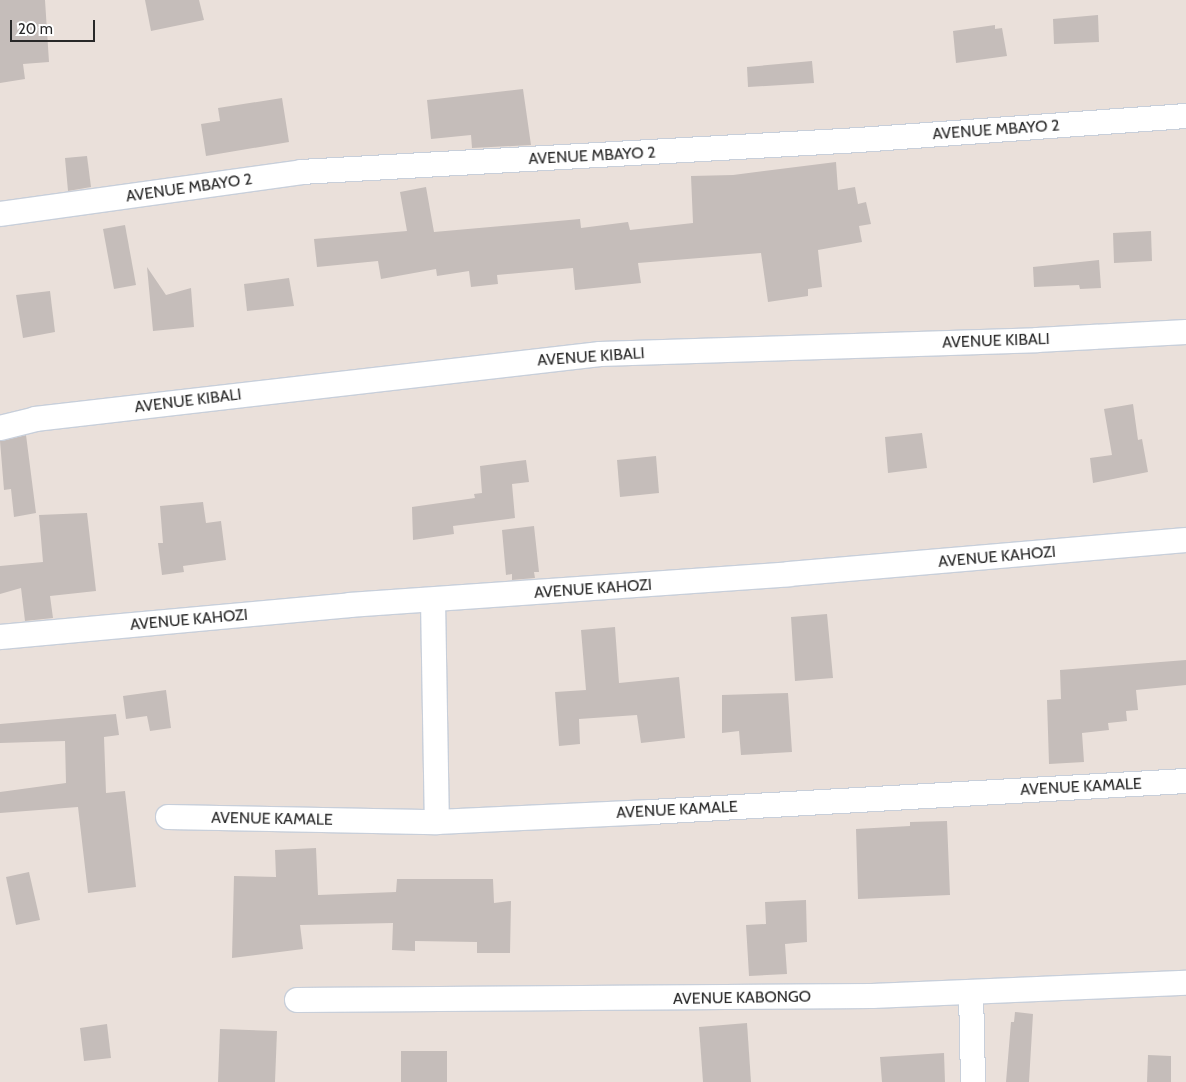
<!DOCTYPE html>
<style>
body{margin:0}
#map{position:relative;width:1186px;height:1082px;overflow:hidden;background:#eae0da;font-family:Cabin,sans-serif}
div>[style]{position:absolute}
.building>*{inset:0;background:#c5bdba}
.roads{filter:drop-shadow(1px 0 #c8cfda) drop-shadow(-1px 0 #c8cfda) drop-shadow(0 1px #c8cfda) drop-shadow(0 -1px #c8cfda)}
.street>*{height:24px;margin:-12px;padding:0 12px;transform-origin:12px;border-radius:12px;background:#fff}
span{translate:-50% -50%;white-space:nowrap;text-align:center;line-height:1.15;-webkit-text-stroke:4px #fff;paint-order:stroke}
.street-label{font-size:16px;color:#282828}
.scale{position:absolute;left:10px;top:20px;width:85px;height:22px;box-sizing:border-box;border:2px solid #282828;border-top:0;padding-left:6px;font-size:15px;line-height:18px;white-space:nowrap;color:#282828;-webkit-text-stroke:4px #fff;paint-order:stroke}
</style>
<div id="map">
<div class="building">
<div style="clip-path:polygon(0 0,45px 0,49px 62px,23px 64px,25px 79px,0 83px)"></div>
<div style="clip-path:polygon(145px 0,199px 0,204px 20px,151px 31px)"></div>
<div style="clip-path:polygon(1098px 15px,1099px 42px,1054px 44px,1053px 19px)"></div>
<div style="clip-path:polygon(995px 25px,995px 29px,1002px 28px,1007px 56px,956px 63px,953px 31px)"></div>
<div style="clip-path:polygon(812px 61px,814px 83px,748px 87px,747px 67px)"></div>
<div style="clip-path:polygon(523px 89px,531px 145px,472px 148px,471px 135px,431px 139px,427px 100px)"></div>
<div style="clip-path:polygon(282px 98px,289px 142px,206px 156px,201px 124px,220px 121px,218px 108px)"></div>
<div style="clip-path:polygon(87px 156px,91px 187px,68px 191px,65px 158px)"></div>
<div style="clip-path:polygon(836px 162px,838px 190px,855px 187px,858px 204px,866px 202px,871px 224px,859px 226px,862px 242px,818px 250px,822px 287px,808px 289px,808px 296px,768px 302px,761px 253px,638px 263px,641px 283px,575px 290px,573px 268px,497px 275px,498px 284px,471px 287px,469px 271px,437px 276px,436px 269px,381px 279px,378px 261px,317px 267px,314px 239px,407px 231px,400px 192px,426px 187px,434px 232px,580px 219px,581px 228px,628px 222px,630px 230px,693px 223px,691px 176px,733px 175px)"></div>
<div style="clip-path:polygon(125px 225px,136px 285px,114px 289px,103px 229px)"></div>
<div style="clip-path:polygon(1151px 231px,1152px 261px,1114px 263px,1113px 233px)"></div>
<div style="clip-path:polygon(1099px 260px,1101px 288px,1080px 289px,1079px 285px,1034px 287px,1033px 267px)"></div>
<div style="clip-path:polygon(147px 267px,166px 295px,191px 288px,194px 327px,153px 331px)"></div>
<div style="clip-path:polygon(289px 278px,294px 306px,247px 311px,244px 284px)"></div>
<div style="clip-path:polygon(50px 291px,55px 332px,23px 338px,16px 295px)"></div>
<div style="clip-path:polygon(1133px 404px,1138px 440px,1142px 439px,1148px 472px,1093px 483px,1090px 458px,1112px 455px,1104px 409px)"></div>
<div style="clip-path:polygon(922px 433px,927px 468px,888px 473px,885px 437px)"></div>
<div style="clip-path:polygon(26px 435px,36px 513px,14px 517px,11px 489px,4px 490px,0 441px)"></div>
<div style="clip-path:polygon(656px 456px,659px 493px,620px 497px,617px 460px)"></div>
<div style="clip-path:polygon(526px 460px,529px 482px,512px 484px,515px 518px,453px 526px,454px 534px,413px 540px,412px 507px,475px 498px,474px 494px,482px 493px,480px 466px)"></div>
<div style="clip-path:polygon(203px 502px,206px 523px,221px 521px,226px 560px,183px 566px,184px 572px,162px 575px,158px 543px,163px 543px,160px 506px)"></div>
<div style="clip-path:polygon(87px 513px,96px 591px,50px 596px,53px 618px,25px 621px,21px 588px,0 594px,0 566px,43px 562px,39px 515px)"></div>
<div style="clip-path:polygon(534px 526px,539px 572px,534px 572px,535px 578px,512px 580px,512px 574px,506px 575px,502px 530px)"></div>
<div style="clip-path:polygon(827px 614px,833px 678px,795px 681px,791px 617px)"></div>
<div style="clip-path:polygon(615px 627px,619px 683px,679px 677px,685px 738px,641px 743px,637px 715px,579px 719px,580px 744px,559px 746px,555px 692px,586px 690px,581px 630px)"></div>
<div style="clip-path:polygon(1186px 660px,1186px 685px,1136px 690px,1138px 710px,1126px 711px,1127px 721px,1108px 723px,1109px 730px,1082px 733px,1084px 762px,1049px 764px,1047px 700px,1061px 699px,1060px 670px)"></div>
<div style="clip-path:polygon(166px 690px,171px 728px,150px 731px,147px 716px,126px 719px,123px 696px)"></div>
<div style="clip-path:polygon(788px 693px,792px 752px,741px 755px,739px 731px,722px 733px,722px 695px)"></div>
<div style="clip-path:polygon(116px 714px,119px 735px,104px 737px,106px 793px,125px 791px,136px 887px,88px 893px,78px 807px,0 813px,0 792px,66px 783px,65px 741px,0 743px,0 724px)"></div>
<div style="clip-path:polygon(947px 821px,950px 895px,858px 899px,856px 829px,910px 826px,910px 822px)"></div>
<div style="clip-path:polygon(316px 848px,318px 895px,396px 892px,397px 879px,493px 879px,494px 903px,511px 901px,510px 953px,477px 953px,477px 942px,415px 941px,415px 951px,392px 950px,393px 923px,300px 925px,303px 949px,232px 958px,234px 876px,276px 877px,275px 850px)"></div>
<div style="clip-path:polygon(29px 872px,40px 920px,16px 925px,6px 877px)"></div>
<div style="clip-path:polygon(806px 900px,807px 942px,785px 944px,787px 974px,749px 976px,746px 925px,766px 924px,765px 902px)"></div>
<div style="clip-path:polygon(1015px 1012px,1033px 1014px,1029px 1082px,1006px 1082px,1011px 1022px,1014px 1022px)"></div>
<div style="clip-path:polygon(747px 1023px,751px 1082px,703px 1082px,699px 1027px)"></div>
<div style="clip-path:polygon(107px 1024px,111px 1058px,84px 1061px,80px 1028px)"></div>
<div style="clip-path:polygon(220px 1029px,277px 1031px,275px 1082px,218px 1082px)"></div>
<div style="clip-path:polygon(401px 1051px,447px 1051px,447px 1082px,401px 1082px)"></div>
<div style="clip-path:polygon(944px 1053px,945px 1082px,882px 1082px,880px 1057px)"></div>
<div style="clip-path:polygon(1148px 1055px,1171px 1056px,1171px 1082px,1147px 1082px)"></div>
</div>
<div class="roads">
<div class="street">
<div style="left:0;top:214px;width:304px;rotate:-7.9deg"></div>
<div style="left:301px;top:172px;width:559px;rotate:-3.28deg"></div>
<div style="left:859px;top:140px;width:328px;rotate:-4.2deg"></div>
<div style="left:0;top:428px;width:36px;rotate:-14deg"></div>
<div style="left:35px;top:419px;width:569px;rotate:-6.56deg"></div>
<div style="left:600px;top:354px;width:437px;rotate:-1.8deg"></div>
<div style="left:1037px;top:340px;width:149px;rotate:-3.1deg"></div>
<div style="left:433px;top:600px;width:222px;rotate:89deg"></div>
<div style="left:0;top:637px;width:351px;rotate:-5.2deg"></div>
<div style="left:350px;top:605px;width:440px;rotate:-4deg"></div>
<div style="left:789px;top:574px;width:398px;rotate:-4.9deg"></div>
<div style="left:168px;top:817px;width:269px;rotate:1.1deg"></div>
<div style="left:437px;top:822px;width:214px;rotate:-2.7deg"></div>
<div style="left:651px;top:812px;width:536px;rotate:-3.32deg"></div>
<div style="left:971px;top:992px;width:90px;rotate:88.7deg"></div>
<div style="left:297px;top:1000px;width:575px;rotate:-0.4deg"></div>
<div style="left:872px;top:996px;width:314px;rotate:-2.4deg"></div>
</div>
</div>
<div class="street-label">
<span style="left:996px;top:130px;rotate:-4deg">AVENUE MBAYO 2</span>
<span style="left:592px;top:156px;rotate:-3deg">AVENUE MBAYO 2</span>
<span style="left:189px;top:188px;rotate:-8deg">AVENUE MBAYO 2</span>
<span style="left:996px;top:341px;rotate:-2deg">AVENUE KIBALI</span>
<span style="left:591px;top:357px;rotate:-4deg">AVENUE KIBALI</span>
<span style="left:188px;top:401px;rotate:-7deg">AVENUE KIBALI</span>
<span style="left:997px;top:557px;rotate:-5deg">AVENUE KAHOZI</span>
<span style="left:593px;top:589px;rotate:-4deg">AVENUE KAHOZI</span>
<span style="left:189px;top:620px;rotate:-5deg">AVENUE KAHOZI</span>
<span style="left:1081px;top:787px;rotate:-3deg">AVENUE KAMALE</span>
<span style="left:677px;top:810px;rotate:-3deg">AVENUE KAMALE</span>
<span style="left:272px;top:819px;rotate:1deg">AVENUE KAMALE</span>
<span style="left:742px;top:998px;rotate:-1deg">AVENUE KABONGO</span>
</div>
<div class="scale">20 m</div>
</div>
